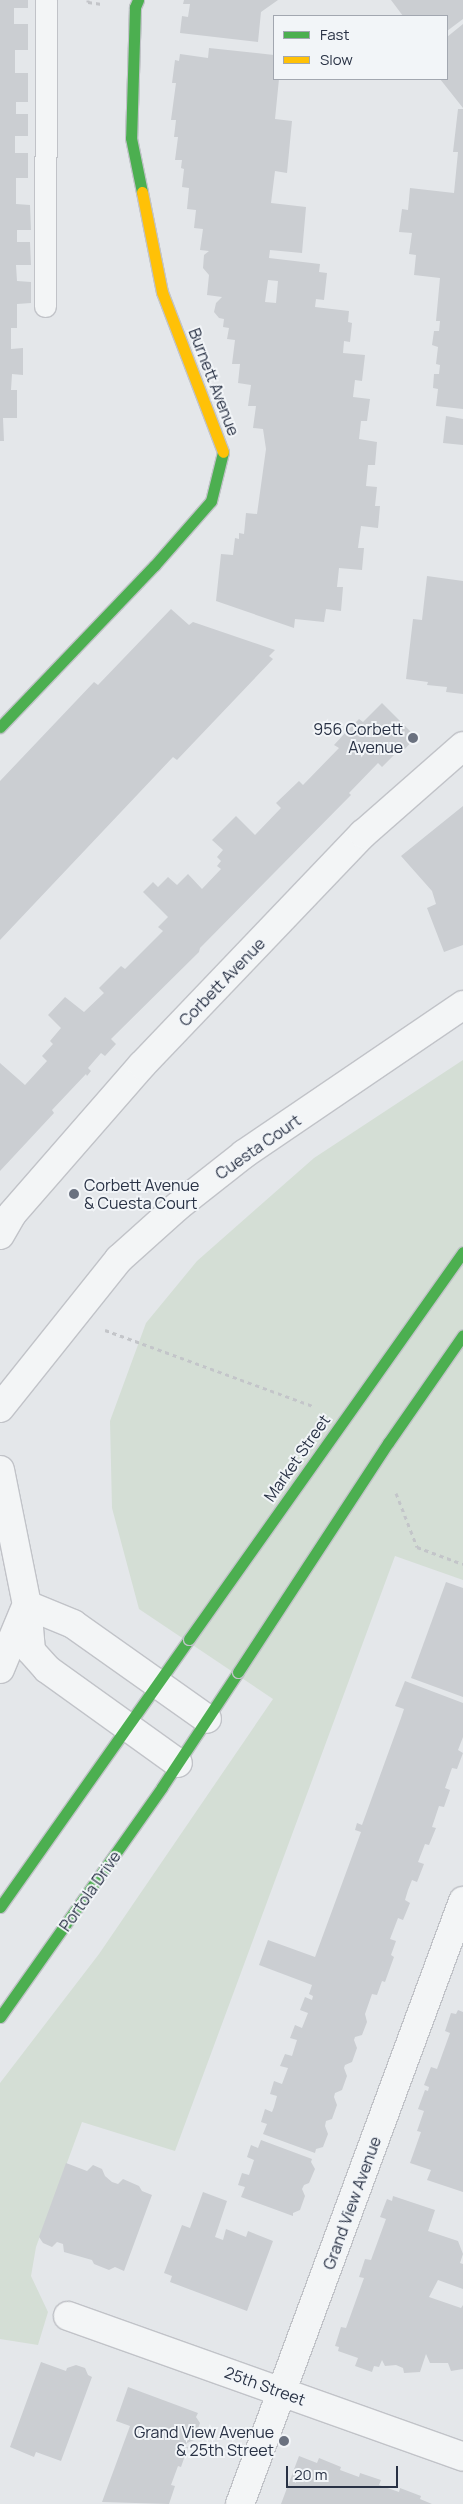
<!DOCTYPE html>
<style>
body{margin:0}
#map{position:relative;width:463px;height:2504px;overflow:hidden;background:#e4e7ea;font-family:Manrope,sans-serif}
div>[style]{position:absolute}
.green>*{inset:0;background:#d4ded5}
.building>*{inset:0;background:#cbced2}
.path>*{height:3px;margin-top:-1.5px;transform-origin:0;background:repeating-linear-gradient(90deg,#c3c5c9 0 4px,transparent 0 8px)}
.roads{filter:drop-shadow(1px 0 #c1c3c8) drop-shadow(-1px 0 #c1c3c8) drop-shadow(0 1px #c1c3c8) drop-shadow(0 -1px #c1c3c8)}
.lane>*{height:21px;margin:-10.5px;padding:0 10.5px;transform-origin:10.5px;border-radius:10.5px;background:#f3f5f6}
.street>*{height:28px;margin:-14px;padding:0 14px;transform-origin:14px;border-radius:14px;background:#f3f5f6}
.fast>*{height:11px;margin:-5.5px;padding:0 5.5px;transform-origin:5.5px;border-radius:5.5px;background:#4caf50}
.slow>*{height:11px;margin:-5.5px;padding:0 5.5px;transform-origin:5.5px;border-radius:5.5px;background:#ffc107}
.bridges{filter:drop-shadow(1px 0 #c0c3c7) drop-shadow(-1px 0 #c0c3c7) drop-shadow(0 1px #c0c3c7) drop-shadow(0 -1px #c0c3c7)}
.fast-bridge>*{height:11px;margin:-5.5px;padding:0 5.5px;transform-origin:5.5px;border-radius:5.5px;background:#4caf50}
.dots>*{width:14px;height:14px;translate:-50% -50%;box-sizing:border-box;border:2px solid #f2f5f8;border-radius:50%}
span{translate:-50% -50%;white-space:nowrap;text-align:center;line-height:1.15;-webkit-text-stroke:4px #f2f5f8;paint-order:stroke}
.street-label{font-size:16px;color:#293245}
.poi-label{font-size:16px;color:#293245}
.right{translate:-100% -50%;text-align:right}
.left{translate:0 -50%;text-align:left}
.legend{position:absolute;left:273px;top:15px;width:175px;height:65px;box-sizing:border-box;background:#f2f5f8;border:1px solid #a2a7b0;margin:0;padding:6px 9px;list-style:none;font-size:15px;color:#293245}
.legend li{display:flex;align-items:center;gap:10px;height:25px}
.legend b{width:25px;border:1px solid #a2a7b0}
.scale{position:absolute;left:286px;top:2466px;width:112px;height:22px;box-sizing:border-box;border:2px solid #293245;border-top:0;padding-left:6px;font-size:15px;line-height:18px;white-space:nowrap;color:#293245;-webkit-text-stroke:4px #f2f5f8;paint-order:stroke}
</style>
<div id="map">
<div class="green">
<div style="clip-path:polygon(463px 1060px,463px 1580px,395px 1556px,175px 2151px,82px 2122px,36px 2247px,31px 2276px,48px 2312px,38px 2345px,0 2339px,0 2083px,99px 1954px,273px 1699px,139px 1609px,112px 1508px,110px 1421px,146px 1323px,197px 1261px,314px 1158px)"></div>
</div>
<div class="building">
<div style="clip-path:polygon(0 0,28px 0,28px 8px,14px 8px,14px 24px,28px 24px,28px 50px,15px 50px,15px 73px,28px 73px,28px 102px,16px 102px,16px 114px,28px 114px,28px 136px,15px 136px,15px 153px,28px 153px,28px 178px,16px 178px,16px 204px,30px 205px,31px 230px,17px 230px,17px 242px,30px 242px,31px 265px,16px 265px,17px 281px,31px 282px,31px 303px,17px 304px,17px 328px,11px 328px,11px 349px,23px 348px,23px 375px,12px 374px,11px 390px,17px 390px,17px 418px,3px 418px,4px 441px,0 441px)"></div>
<div style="clip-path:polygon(184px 0,278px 0,261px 12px,258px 42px,180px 33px,182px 16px,188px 17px,190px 4px,183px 4px)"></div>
<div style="clip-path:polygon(391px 0,463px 0,463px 19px,447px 31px,447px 16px,403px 16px)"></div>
<div style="clip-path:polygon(463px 24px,463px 108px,440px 79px,447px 79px,447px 37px)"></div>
<div style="clip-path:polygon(evenodd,209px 48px,274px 55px,274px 79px,279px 79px,275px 119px,292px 121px,287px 173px,275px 171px,271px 203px,306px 207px,302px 253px,270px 250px,269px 258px,320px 264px,319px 272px,327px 273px,324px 300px,316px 299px,315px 307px,349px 311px,348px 322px,352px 323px,350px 342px,344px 341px,343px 353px,365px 355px,362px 381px,355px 380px,353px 397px,370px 399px,367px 421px,361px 421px,359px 439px,377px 442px,375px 465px,368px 465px,366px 486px,377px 487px,375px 506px,380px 506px,378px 528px,361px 526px,358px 548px,364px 548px,362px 570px,339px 568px,337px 587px,343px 587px,341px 611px,326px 609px,324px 622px,295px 619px,294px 628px,216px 601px,221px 554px,233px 555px,235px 538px,239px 539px,239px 533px,244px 534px,246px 513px,257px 514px,266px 449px,263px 429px,253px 428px,256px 406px,248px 406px,251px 385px,238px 383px,240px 364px,232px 364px,235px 340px,227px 339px,229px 328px,223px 327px,224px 319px,219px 318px,214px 312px,216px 303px,222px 297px,207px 295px,209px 275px,203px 268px,204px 255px,209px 251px,200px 250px,203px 229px,194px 228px,196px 210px,187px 209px,189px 188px,182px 187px,184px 169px,181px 168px,182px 160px,175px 160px,178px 137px,174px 137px,176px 120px,171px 120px,176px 83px,172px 83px,175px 60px,179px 61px,180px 54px,208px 58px,209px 48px,268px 280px,278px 281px,276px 303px,265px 302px,268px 280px)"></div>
<div style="clip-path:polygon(458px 109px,463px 109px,463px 409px,436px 406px,438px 389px,433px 388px,434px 374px,439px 374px,440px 365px,436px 364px,438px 347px,432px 345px,434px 331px,439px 331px,440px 321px,436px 321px,440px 278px,414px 275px,416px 255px,409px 254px,412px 233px,399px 232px,402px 209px,408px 210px,410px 188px,454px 193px,458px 152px,453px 152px)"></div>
<div style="clip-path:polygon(446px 416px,463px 419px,463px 445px,443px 443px)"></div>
<div style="clip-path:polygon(427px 576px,463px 581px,463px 694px,446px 692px,447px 687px,427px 685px,428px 682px,406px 679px,413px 619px,422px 620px)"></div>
<div style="clip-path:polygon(171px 609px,189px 625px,193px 622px,275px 650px,269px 656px,273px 659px,177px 760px,173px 757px,0 940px,0 781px,94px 682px,98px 685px)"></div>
<div style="clip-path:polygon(382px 703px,416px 737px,402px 752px,399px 750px,382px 767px,378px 763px,349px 793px,351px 795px,200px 948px,199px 952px,111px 1039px,116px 1044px,105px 1056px,101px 1053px,88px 1068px,91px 1071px,87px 1076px,86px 1074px,52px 1110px,54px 1113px,0 1171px,0 1063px,25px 1085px,47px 1061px,42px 1056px,53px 1044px,50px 1041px,61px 1028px,48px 1015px,65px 997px,84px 1012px,104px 993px,99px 988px,121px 966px,125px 969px,163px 931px,158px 927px,168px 917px,143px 892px,153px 882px,158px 887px,168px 877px,177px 885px,188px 874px,202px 889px,221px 869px,217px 866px,221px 861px,217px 857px,223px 850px,212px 840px,236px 816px,255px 835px,281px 808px,276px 803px,299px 781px,303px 785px,339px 748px,334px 745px,346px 732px,359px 719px,363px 722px)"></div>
<div style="clip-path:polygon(463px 806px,463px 945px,444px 952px,427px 908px,436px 904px,432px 891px,401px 856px)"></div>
<div style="clip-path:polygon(446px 1582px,463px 1588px,463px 1697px,411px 1678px)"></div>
<div style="clip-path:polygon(405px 1681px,463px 1703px,463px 1737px,458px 1750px,463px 1753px,457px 1769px,452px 1768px,445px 1788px,450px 1790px,444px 1807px,439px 1806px,432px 1827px,436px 1828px,429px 1845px,425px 1844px,418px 1862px,424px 1864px,417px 1882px,412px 1880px,408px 1890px,405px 1900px,410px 1903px,403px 1920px,398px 1918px,390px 1939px,396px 1941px,391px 1955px,394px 1957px,385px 1982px,382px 1981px,377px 1995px,372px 1994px,365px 2014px,367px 2022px,362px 2035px,355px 2037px,354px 2040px,357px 2048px,352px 2062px,345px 2065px,344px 2068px,347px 2076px,342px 2090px,335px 2093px,334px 2097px,337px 2105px,332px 2119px,326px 2121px,325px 2126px,328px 2134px,323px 2147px,316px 2149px,315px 2153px,263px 2134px,267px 2124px,261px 2122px,265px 2109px,272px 2112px,274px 2107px,277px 2096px,270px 2094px,274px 2081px,282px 2084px,288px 2068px,280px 2066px,285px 2054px,292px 2056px,297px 2040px,290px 2038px,295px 2025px,302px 2028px,308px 2013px,300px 2010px,305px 1997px,312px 2000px,313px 1996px,309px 1994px,312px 1985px,259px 1965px,268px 1940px,315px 1957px,361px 1832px,355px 1830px,357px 1823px,362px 1825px,401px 1718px,404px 1709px,395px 1706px)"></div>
<div style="clip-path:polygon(458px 2010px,463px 2012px,463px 2192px,427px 2180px,431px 2170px,410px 2163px,421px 2132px,417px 2131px,424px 2111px,418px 2109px,425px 2090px,428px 2091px,429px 2087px,424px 2085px,431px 2067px,437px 2069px,450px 2033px,445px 2031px,451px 2013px,456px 2014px)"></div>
<div style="clip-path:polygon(261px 2140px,312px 2159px,311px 2162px,315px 2169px,309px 2183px,304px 2185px,302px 2189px,305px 2196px,300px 2210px,293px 2213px,293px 2216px,241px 2197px,245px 2187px,238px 2185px,242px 2173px,249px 2175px,254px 2160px,247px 2157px,251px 2145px,258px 2148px)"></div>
<div style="clip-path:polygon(66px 2163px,87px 2171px,93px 2165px,102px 2169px,105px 2176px,112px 2182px,118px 2184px,123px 2179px,139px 2186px,142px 2191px,152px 2195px,124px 2271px,115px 2267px,109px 2270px,94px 2264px,92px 2260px,64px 2252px,63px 2244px,57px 2242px,52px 2247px,43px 2243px,39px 2237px)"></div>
<div style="clip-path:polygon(203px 2192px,227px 2201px,215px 2237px,223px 2240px,226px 2229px,246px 2237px,248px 2231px,273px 2241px,247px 2311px,170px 2282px,172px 2276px,164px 2273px,182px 2225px,190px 2228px)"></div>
<div style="clip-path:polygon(393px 2196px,435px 2210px,428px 2231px,458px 2241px,463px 2254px,460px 2263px,463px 2264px,463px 2289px,438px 2280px,429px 2297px,461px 2308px,463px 2305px,463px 2369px,451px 2371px,448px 2363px,430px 2363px,426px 2354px,420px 2372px,404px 2373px,403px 2368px,396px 2365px,385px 2366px,382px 2360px,379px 2367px,374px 2366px,372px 2372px,355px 2366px,358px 2358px,338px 2351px,339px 2347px,335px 2346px,341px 2327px,346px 2328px,364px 2278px,359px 2277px,365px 2259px,371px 2260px,386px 2219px,380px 2217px,387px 2199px,392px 2201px)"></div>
<div style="clip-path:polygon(41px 2362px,66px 2371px,67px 2368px,76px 2365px,85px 2368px,88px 2375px,92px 2377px,61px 2461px,36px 2452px,34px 2457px,10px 2447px)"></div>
<div style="clip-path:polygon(128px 2387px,198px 2413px,196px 2417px,200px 2423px,194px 2440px,187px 2443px,185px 2446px,188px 2447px,181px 2467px,178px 2466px,171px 2485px,175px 2486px,169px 2504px,102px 2502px,130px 2426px,116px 2421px)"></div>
<div style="clip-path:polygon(299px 2456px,317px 2463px,319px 2458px,341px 2467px,340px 2470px,359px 2477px,360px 2473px,381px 2480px,379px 2485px,399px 2492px,400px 2488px,421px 2496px,420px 2499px,432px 2504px,281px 2504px)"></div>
</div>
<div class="path">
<div style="left:88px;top:0;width:2px;rotate:90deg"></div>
<div style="left:88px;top:2px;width:14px;rotate:8deg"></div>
<div style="left:105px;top:1330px;width:221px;rotate:20.1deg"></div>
<div style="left:396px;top:1493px;width:58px;rotate:68.7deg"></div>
<div style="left:417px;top:1547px;width:49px;rotate:20.3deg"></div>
</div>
<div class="roads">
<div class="lane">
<div style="left:45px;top:306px;width:306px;rotate:-89.8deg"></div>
</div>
<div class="street">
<div style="left:0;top:1235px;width:24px;rotate:-60deg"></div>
<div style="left:12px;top:1214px;width:198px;rotate:-48.9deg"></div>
<div style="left:142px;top:1065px;width:320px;rotate:-46.3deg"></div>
<div style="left:363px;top:834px;width:133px;rotate:-41.3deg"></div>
<div style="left:0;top:1408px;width:191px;rotate:-51.4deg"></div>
<div style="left:119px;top:1259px;width:79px;rotate:-41.9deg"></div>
<div style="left:178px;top:1206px;width:84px;rotate:-38.2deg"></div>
<div style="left:244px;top:1154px;width:265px;rotate:-34.2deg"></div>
<div style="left:0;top:1470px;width:138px;rotate:78.7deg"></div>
<div style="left:27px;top:1605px;width:46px;rotate:85deg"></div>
<div style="left:31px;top:1651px;width:24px;rotate:48deg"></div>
<div style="left:47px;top:1669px;width:161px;rotate:35.7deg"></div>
<div style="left:27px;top:1605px;width:50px;rotate:22.4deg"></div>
<div style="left:73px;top:1624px;width:164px;rotate:35.3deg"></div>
<div style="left:0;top:1669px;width:65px;rotate:-67.4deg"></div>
<div style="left:68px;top:2316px;width:419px;rotate:19.6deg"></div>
<div style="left:240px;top:2504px;width:643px;rotate:-69.7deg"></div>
</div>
<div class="fast">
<div style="left:138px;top:0;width:8px;rotate:113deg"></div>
<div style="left:135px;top:7px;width:131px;rotate:91.7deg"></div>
<div style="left:131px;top:138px;width:55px;rotate:78.5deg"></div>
<div style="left:0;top:727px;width:223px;rotate:-46.3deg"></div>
<div style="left:154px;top:566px;width:86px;rotate:-48.8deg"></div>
<div style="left:211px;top:501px;width:50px;rotate:-76.2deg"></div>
<div style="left:0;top:1907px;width:328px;rotate:-54.8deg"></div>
<div style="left:0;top:2017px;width:281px;rotate:-54.8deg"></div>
<div style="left:162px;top:1787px;width:138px;rotate:-56.5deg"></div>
</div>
<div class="slow">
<div style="left:142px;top:192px;width:102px;rotate:78.7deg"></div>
<div style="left:162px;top:292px;width:171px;rotate:69.1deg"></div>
</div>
</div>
<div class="bridges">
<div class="fast-bridge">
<div style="left:189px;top:1639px;width:474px;rotate:-54.7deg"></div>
<div style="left:238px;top:1672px;width:274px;rotate:-56.8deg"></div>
<div style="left:388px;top:1443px;width:131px;rotate:-55.2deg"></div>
</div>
</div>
<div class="dots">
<div style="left:413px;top:738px;background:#6a717f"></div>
<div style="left:74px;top:1194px;background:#6a717f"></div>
<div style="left:284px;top:2441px;background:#6a717f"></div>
</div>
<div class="street-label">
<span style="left:214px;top:382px;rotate:69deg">Burnett Avenue</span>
<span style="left:222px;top:982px;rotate:-46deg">Corbett Avenue</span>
<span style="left:258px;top:1147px;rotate:-35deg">Cuesta Court</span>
<span style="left:297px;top:1458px;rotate:-55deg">Market Street</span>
<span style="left:90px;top:1891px;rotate:-55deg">Portola Drive</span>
<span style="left:352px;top:2203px;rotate:-70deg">Grand View Avenue</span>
<span style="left:265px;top:2386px;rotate:20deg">25th Street</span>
</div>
<div class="poi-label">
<span class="right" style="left:403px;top:738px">956 Corbett<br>Avenue</span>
<span class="left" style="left:84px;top:1194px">Corbett Avenue<br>&amp; Cuesta Court</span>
<span class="right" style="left:274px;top:2441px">Grand View Avenue<br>&amp; 25th Street</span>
</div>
<ul class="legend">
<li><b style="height:6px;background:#4caf50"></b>Fast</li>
<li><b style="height:6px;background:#ffc107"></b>Slow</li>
</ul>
<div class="scale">20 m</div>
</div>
